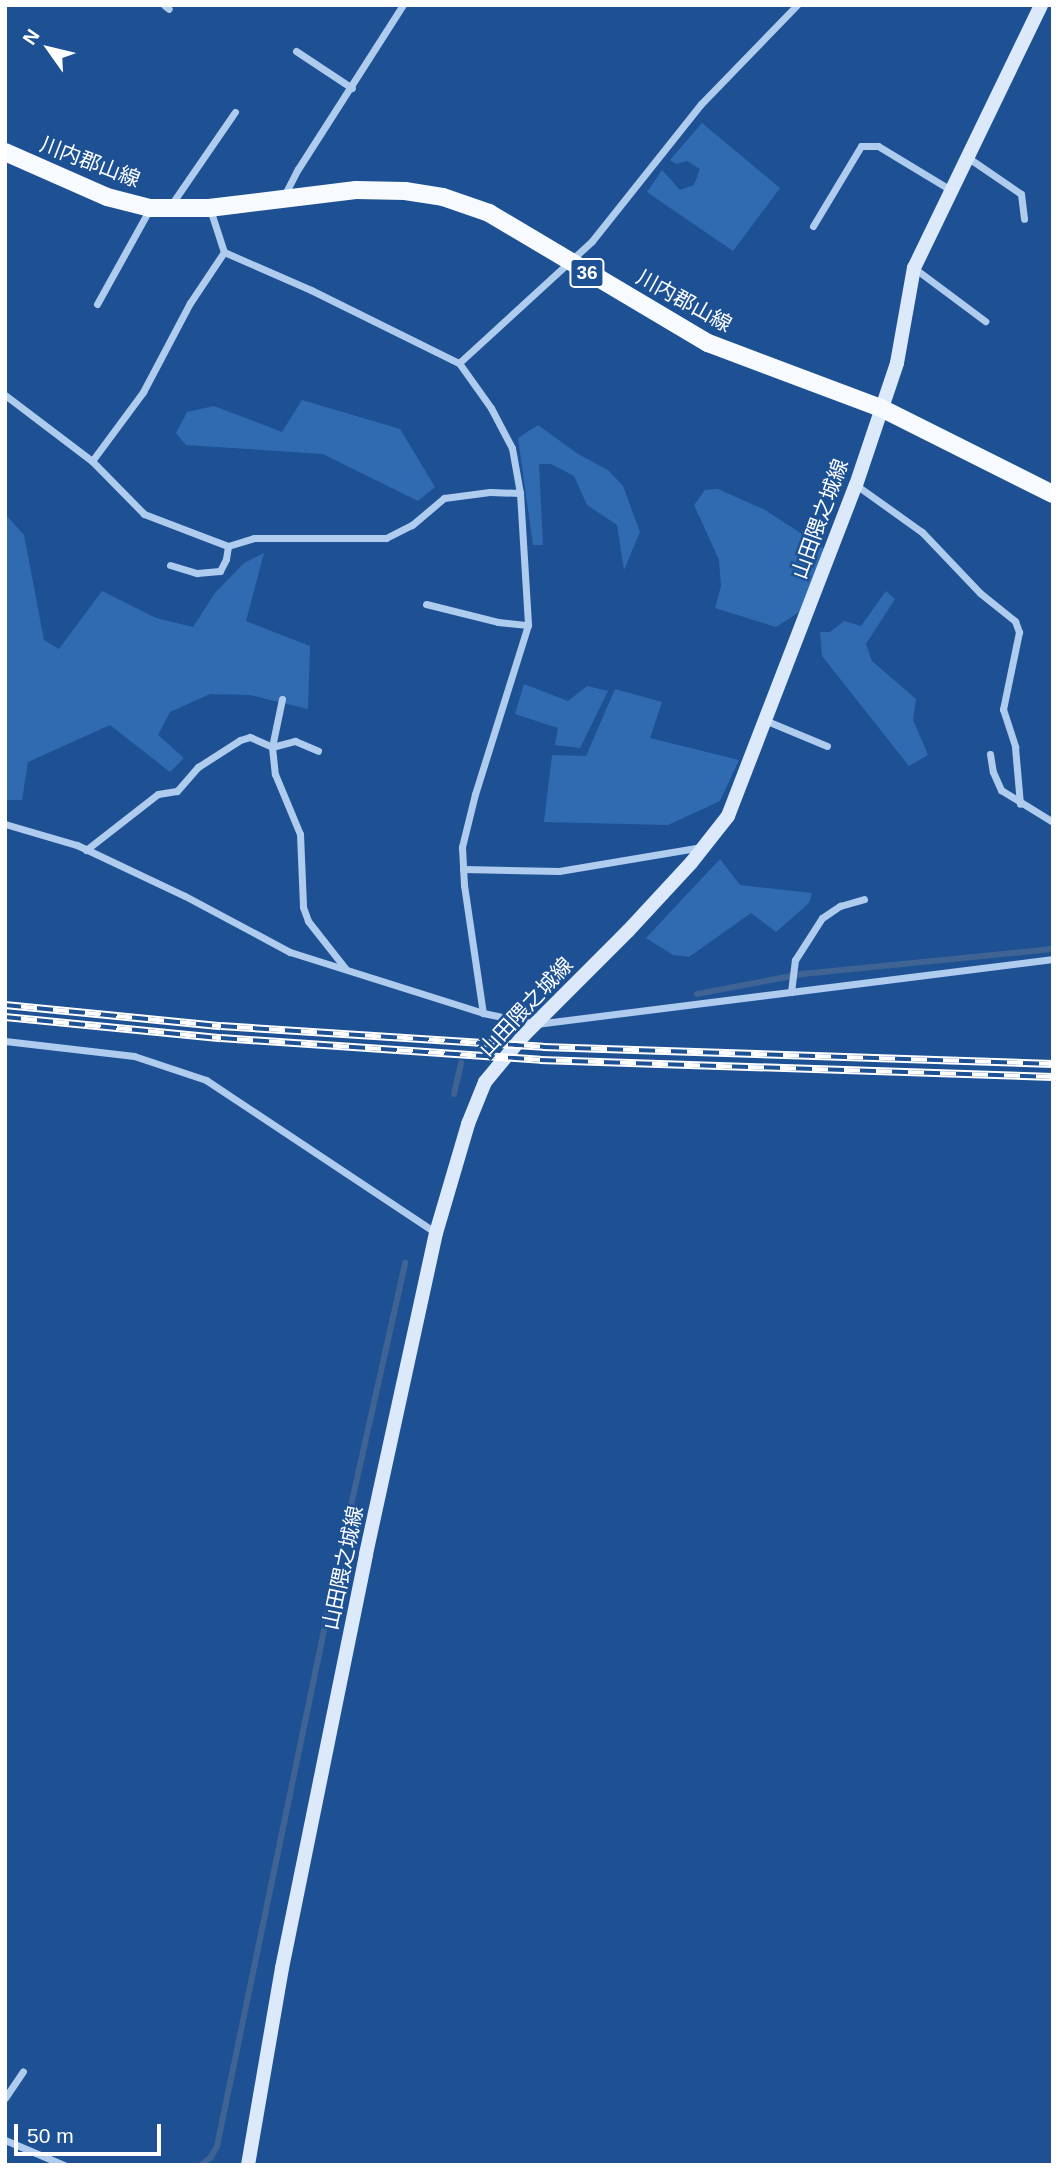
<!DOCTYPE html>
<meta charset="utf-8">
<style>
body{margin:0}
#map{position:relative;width:1058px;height:2170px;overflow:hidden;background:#1d5194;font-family:Arial,"Noto Sans JP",sans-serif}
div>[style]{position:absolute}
.green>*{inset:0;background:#306bb2}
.stream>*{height:6px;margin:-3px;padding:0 3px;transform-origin:3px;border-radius:3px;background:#3f6494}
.minor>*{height:7px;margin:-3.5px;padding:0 3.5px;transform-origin:3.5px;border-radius:3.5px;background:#afccef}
.secondary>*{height:14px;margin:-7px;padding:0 7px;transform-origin:7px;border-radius:7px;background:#dce9fb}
.primary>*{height:18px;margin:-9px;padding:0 9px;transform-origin:9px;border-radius:9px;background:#f7faff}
.rail>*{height:8px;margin-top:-4px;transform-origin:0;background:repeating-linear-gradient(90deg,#1d5194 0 16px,#fff 0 32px);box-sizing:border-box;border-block:2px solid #fff}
span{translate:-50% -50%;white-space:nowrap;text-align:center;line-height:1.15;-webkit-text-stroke:5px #1d5194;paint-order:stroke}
.shield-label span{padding:2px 5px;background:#1d5194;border:2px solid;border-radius:5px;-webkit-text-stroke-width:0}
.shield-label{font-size:19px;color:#fff;font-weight:700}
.street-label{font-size:21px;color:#fff}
.frame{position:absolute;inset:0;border:7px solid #fff;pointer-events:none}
.north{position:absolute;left:14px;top:14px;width:70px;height:70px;-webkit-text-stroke:5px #1d5194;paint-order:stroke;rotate:304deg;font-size:19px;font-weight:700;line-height:28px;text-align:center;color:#fff}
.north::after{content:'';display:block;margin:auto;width:24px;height:32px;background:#fff;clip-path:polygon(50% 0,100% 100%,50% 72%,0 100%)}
.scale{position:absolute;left:14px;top:2124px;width:147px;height:32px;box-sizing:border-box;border:4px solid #fff;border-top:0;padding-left:9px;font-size:21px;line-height:24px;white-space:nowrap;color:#fff;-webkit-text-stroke:5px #1d5194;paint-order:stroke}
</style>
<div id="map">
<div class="green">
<div style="clip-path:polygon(702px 123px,780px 188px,733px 251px,647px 192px,662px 170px,680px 190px,694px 185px,700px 169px,687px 161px,676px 164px,670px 160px)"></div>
<div style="clip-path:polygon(302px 400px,400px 429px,435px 487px,418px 501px,323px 454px,186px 445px,176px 433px,187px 412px,214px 406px,282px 432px)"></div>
<div style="clip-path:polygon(538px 425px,578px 454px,608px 470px,623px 486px,640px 532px,624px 570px,617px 525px,587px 505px,574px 476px,551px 464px,539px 464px,543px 545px,533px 545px,518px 438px)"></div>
<div style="clip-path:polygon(718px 489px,765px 510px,825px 549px,799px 612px,776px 627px,715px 608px,721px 586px,719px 560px,694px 505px,705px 490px)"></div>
<div style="clip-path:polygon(5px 514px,24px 535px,44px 640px,59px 649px,102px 591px,156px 618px,193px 627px,215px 593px,244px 563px,264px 553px,246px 621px,310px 646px,308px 709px,250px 695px,210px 694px,170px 712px,158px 735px,184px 758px,170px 772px,110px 725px,28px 762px,22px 800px,5px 800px)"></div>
<div style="clip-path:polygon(886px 591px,895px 599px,866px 644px,872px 661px,916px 699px,913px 720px,928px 755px,909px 766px,822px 656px,820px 632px,830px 632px,844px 621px,861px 626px)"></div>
<div style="clip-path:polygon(524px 684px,568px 701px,587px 686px,608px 691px,580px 748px,555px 745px,558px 728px,515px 714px)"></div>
<div style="clip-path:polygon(615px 689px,662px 702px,650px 738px,739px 760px,720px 801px,668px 825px,544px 822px,552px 755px,586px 756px)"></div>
<div style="clip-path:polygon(720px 859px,740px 885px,812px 893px,809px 903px,776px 932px,751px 913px,689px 957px,673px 955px,646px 938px)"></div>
</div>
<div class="stream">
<div style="left:697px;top:994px;width:107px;rotate:-10.8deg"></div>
<div style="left:802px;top:974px;width:251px;rotate:-5.7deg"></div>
<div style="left:454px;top:1094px;width:32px;rotate:-77deg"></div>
<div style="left:201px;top:2165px;width:13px;rotate:-39deg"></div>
<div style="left:211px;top:2157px;width:13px;rotate:-61deg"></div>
<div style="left:217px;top:2146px;width:581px;rotate:-78.28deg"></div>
<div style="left:335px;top:1577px;width:322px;rotate:-77.4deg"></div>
</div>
<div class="minor">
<div style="left:164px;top:5px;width:6px;rotate:39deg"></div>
<div style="left:296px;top:51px;width:67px;rotate:33.5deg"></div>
<div style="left:967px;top:157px;width:65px;rotate:34.4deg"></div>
<div style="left:1021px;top:194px;width:25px;rotate:83deg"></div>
<div style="left:283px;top:198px;width:33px;rotate:-63deg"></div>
<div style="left:298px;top:169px;width:195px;rotate:-57.4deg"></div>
<div style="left:171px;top:205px;width:113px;rotate:-55.5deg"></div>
<div style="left:210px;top:209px;width:45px;rotate:72deg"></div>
<div style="left:224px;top:252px;width:95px;rotate:23.6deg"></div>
<div style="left:311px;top:290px;width:165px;rotate:26.3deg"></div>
<div style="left:459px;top:363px;width:55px;rotate:54.6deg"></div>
<div style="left:491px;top:408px;width:45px;rotate:62.3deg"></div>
<div style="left:512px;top:448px;width:46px;rotate:79.9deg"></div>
<div style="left:520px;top:493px;width:132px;rotate:86.5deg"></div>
<div style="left:528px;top:625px;width:177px;rotate:107.4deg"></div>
<div style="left:475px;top:794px;width:55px;rotate:103.8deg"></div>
<div style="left:462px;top:847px;width:38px;rotate:87deg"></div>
<div style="left:464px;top:885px;width:129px;rotate:81.6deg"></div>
<div style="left:813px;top:226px;width:93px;rotate:-59deg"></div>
<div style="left:861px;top:146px;width:17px"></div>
<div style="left:878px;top:146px;width:85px;rotate:31.1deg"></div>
<div style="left:914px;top:268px;width:89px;rotate:36.7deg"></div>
<div style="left:97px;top:304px;width:107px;rotate:-61deg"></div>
<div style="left:459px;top:363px;width:180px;rotate:-42.5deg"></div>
<div style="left:592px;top:241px;width:175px;rotate:-51.5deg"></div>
<div style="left:701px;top:104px;width:138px;rotate:-45.9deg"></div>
<div style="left:5px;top:395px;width:109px;rotate:37.2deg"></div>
<div style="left:92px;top:461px;width:86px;rotate:-53.5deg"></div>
<div style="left:143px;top:392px;width:101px;rotate:-62.2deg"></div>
<div style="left:190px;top:303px;width:61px;rotate:-56.3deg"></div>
<div style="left:92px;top:461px;width:74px;rotate:45.5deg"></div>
<div style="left:144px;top:514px;width:90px;rotate:20.9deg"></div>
<div style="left:228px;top:546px;width:27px;rotate:-17deg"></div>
<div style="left:254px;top:538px;width:132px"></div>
<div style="left:386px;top:538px;width:29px;rotate:-27deg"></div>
<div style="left:412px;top:525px;width:42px;rotate:-40.2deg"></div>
<div style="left:444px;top:498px;width:46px;rotate:-7.4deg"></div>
<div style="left:490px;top:492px;width:30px;rotate:2deg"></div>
<div style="left:856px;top:485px;width:81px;rotate:35.5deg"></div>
<div style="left:922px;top:532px;width:84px;rotate:46.4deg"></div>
<div style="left:980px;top:593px;width:45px;rotate:38.7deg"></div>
<div style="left:1015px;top:621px;width:12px;rotate:70deg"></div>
<div style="left:1019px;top:632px;width:79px;rotate:101.7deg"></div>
<div style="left:1003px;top:709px;width:40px;rotate:72deg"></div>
<div style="left:1015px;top:747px;width:57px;rotate:85deg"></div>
<div style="left:170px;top:565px;width:28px;rotate:17deg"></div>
<div style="left:197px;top:573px;width:23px;rotate:-5deg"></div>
<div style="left:220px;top:571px;width:13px;rotate:-63deg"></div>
<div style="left:226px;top:559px;width:13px;rotate:-81deg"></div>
<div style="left:426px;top:604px;width:74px;rotate:14deg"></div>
<div style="left:498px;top:622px;width:30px;rotate:6deg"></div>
<div style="left:282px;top:699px;width:49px;rotate:101.8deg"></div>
<div style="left:272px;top:747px;width:27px;rotate:84deg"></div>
<div style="left:275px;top:774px;width:65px;rotate:67.4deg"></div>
<div style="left:300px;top:834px;width:73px;rotate:87.6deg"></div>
<div style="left:303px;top:907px;width:15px;rotate:70deg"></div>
<div style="left:308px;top:921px;width:60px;rotate:51.8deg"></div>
<div style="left:767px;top:721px;width:65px;rotate:22.6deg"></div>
<div style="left:990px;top:754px;width:18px;rotate:81deg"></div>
<div style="left:993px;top:772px;width:20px;rotate:66deg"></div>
<div style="left:1001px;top:790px;width:61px;rotate:31.6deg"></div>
<div style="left:5px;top:824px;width:75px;rotate:16.3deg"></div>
<div style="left:77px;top:845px;width:119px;rotate:25.3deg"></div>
<div style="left:185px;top:896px;width:119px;rotate:28.1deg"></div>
<div style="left:290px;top:952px;width:202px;rotate:17.5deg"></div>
<div style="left:483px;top:1013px;width:54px;rotate:11.7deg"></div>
<div style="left:536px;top:1024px;width:521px;rotate:-7.17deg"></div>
<div style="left:86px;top:850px;width:91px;rotate:-37.9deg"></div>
<div style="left:158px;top:794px;width:19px;rotate:-9deg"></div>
<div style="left:177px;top:791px;width:32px;rotate:-49deg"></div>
<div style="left:198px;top:767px;width:50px;rotate:-32.7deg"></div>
<div style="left:240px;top:740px;width:10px;rotate:-17deg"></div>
<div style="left:250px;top:737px;width:24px;rotate:24deg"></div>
<div style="left:272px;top:747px;width:24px;rotate:-15deg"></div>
<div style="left:295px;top:741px;width:25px;rotate:23deg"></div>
<div style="left:463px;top:869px;width:96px;rotate:1.2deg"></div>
<div style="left:559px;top:871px;width:145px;rotate:-9.5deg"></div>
<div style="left:791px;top:992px;width:32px;rotate:-83deg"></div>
<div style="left:795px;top:960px;width:50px;rotate:-57.3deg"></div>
<div style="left:822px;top:918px;width:22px;rotate:-34deg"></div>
<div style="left:840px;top:906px;width:25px;rotate:-16deg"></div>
<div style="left:5px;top:1041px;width:130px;rotate:6.6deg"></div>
<div style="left:134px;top:1056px;width:76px;rotate:18.4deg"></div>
<div style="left:206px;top:1080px;width:276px;rotate:33.6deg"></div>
<div style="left:5px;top:2098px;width:32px;rotate:-56deg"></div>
<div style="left:5px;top:2140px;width:64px;rotate:23deg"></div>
</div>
<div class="secondary">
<div style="left:248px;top:2165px;width:200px;rotate:-80.2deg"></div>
<div style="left:282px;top:1968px;width:422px;rotate:-78.5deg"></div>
<div style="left:366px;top:1554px;width:329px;rotate:-77.7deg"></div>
<div style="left:436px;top:1233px;width:114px;rotate:-73.6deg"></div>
<div style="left:468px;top:1124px;width:45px;rotate:-68deg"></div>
<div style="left:485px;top:1082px;width:61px;rotate:-50.3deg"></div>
<div style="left:524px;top:1035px;width:147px;rotate:-45deg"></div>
<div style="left:628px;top:931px;width:93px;rotate:-47.2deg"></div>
<div style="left:691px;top:863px;width:60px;rotate:-51.8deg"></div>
<div style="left:728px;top:816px;width:355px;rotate:-68.9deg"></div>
<div style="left:856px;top:485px;width:129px;rotate:-71.4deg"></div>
<div style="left:897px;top:363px;width:97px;rotate:-79.9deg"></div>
<div style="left:914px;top:268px;width:292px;rotate:-64.2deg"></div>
</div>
<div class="primary">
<div style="left:5px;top:152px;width:111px;rotate:23.8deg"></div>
<div style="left:107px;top:197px;width:44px;rotate:14.3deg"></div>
<div style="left:150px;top:208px;width:59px"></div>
<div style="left:209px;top:208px;width:148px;rotate:-7deg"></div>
<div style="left:356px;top:190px;width:49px;rotate:1.2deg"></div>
<div style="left:405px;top:191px;width:38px;rotate:9deg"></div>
<div style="left:443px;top:197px;width:49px;rotate:19.2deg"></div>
<div style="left:489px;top:213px;width:255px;rotate:30.7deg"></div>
<div style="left:708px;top:343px;width:185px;rotate:20.6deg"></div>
<div style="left:881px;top:408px;width:192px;rotate:26.6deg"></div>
</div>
<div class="rail">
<div style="left:5px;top:1005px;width:217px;rotate:5.6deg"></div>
<div style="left:221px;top:1026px;width:323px;rotate:3.7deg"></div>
<div style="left:543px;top:1047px;width:510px;rotate:1.91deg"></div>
<div style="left:5px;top:1017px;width:217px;rotate:5.6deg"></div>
<div style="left:221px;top:1038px;width:320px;rotate:3.9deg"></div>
<div style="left:540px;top:1060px;width:513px;rotate:1.9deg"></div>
</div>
<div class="shield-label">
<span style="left:587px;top:273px">36</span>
</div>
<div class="street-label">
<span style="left:90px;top:162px;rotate:21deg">川内郡山線</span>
<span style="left:684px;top:301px;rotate:29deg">川内郡山線</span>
<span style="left:820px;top:519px;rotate:-70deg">山田隈之城線</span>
<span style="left:526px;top:1007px;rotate:-47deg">山田隈之城線</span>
<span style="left:343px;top:1568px;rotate:-78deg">山田隈之城線</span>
</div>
<div class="frame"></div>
<div class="north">N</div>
<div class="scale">50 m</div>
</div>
